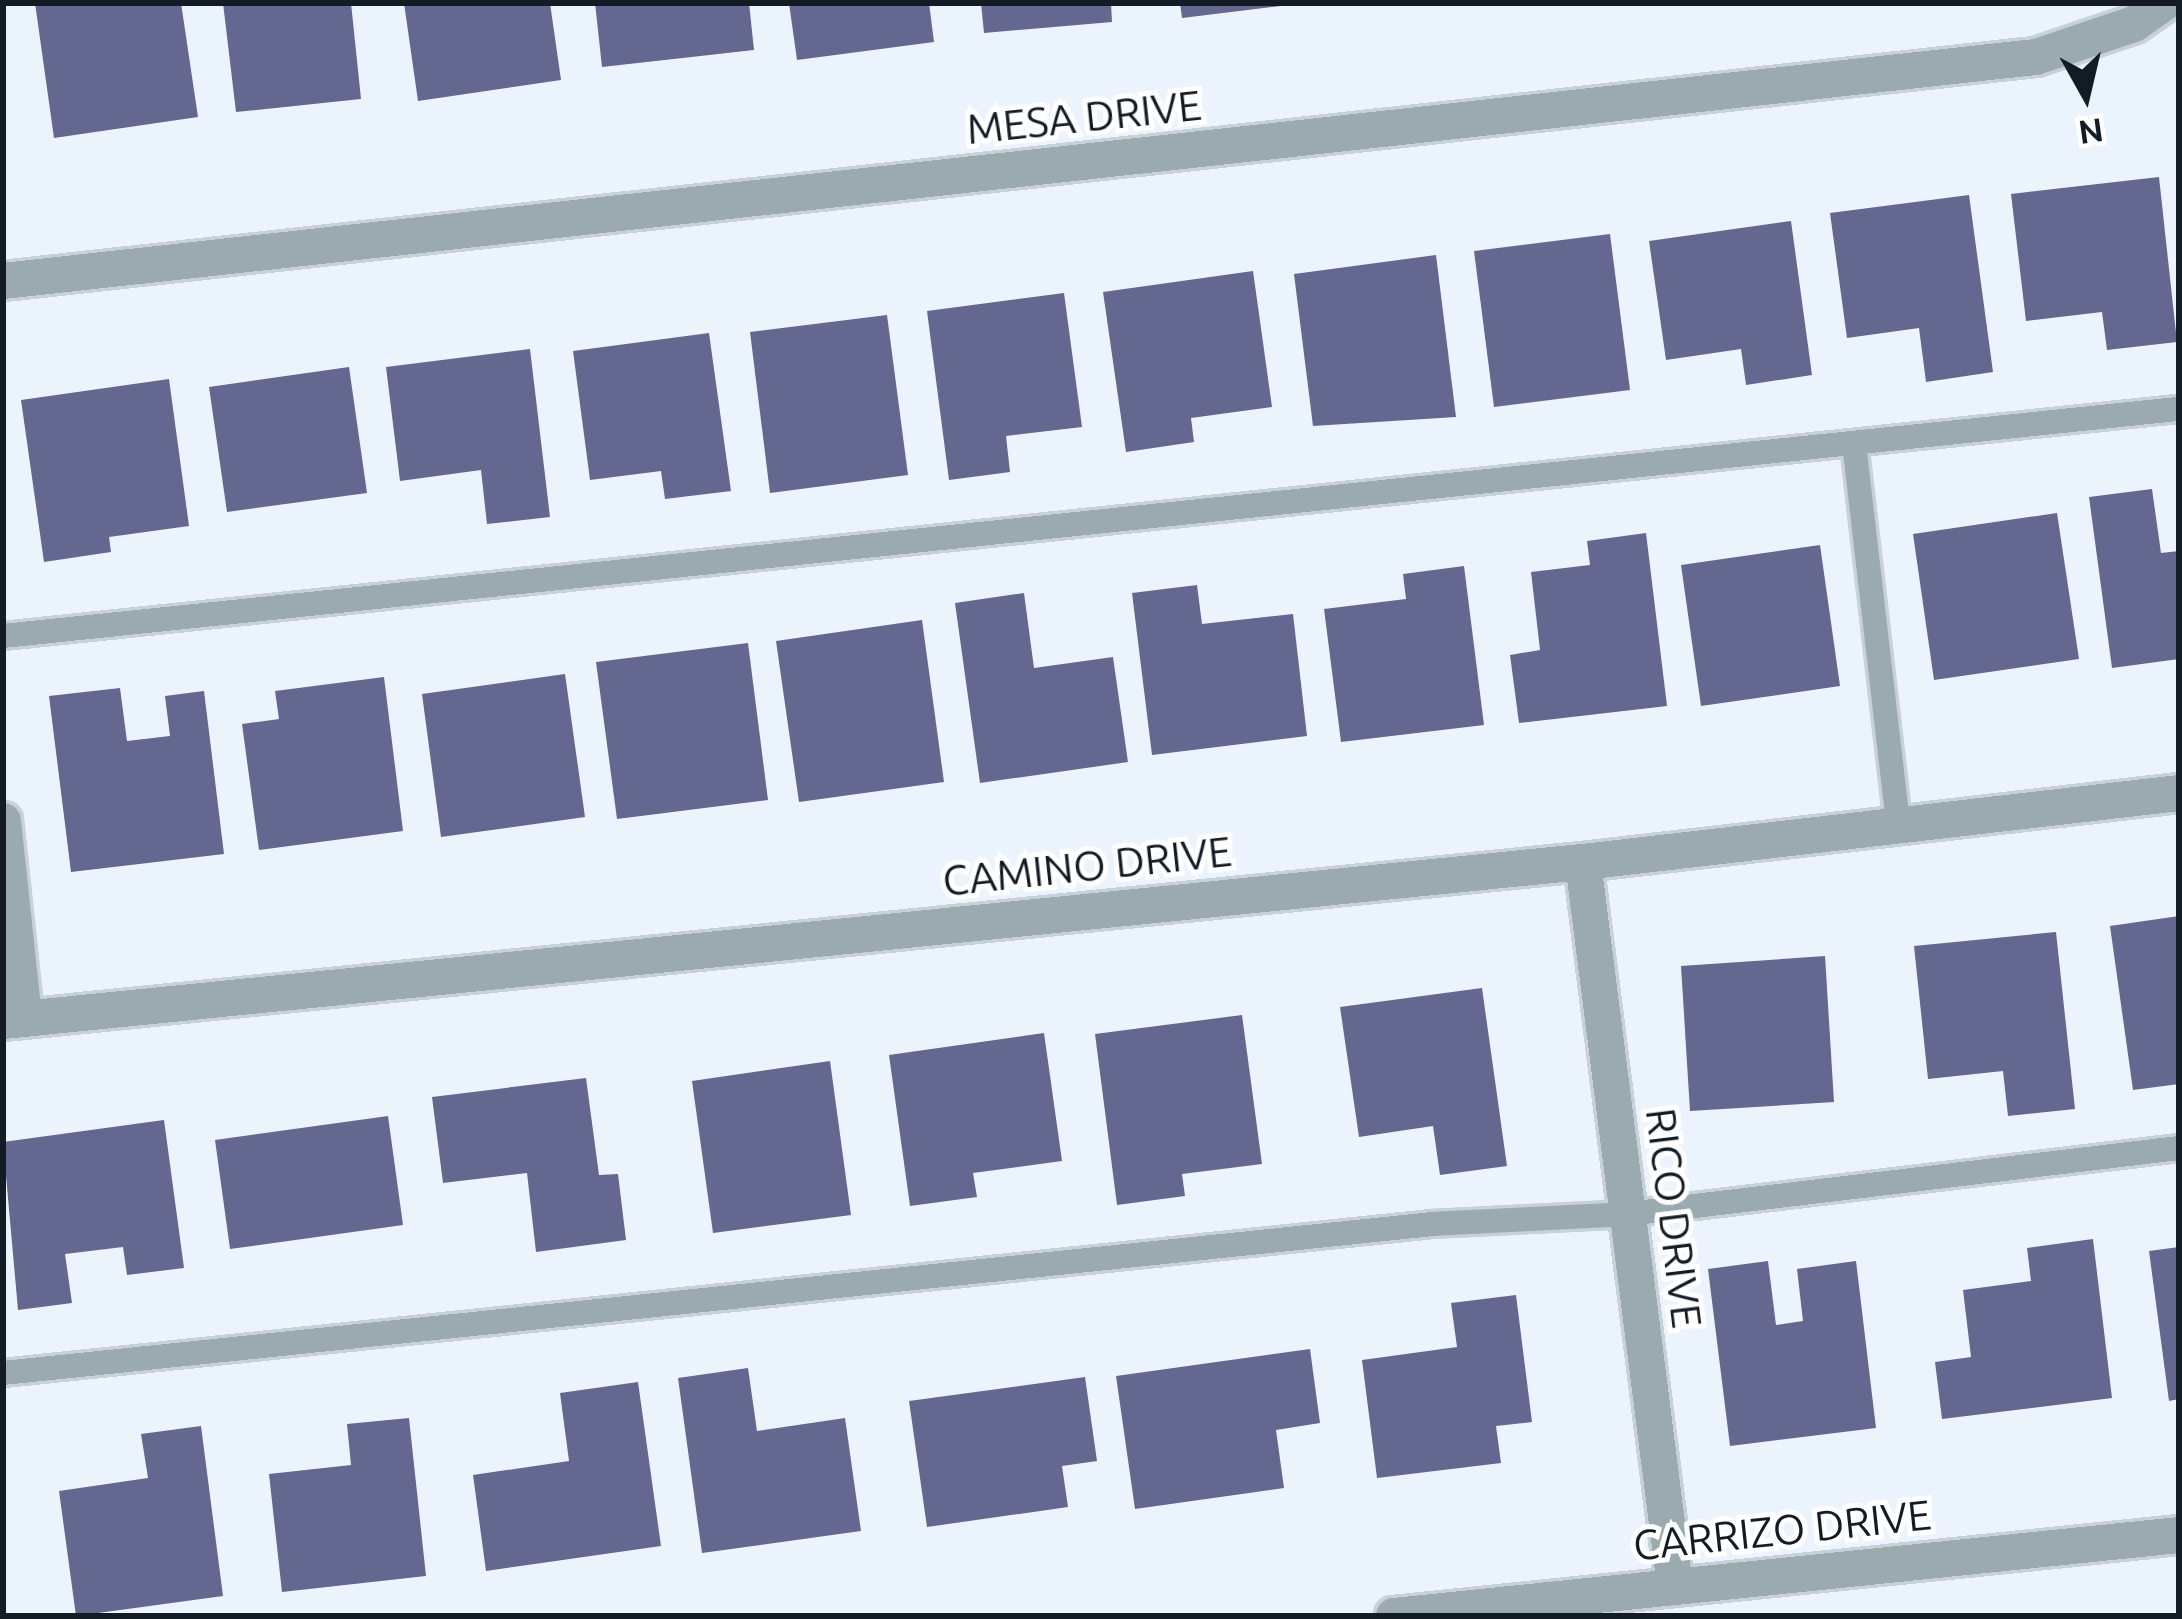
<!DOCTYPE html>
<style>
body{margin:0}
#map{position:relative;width:2182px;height:1619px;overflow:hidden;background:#ebf4fd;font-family:Ubuntu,sans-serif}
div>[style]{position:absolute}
.building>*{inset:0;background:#64678f}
.roads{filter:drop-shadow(3px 0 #c8d1da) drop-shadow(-3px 0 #c8d1da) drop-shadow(0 3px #c8d1da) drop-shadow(0 -3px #c8d1da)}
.lane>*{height:24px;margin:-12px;padding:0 12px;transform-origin:12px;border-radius:12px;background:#9baaae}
.street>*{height:36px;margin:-18px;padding:0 18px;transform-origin:18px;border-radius:18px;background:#9baaae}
span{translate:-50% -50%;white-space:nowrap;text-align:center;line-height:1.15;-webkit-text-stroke:10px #fff;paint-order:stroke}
.street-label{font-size:42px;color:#131c24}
.frame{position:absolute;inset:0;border:6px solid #131c24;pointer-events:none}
.north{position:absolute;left:2026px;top:36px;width:120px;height:120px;-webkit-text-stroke:9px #fff;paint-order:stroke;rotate:172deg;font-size:33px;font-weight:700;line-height:48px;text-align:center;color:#131c24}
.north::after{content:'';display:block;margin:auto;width:42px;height:54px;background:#131c24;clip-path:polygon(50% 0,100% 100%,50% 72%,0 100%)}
</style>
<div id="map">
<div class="building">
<div style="clip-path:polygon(35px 3px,181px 3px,198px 117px,54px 138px)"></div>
<div style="clip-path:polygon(223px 3px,351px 3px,361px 99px,236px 112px)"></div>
<div style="clip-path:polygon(404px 3px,550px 3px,561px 80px,418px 101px)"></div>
<div style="clip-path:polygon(595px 3px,749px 3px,754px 50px,602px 67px)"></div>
<div style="clip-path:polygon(789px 3px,929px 3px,934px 42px,797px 60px)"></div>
<div style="clip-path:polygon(981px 3px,1111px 3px,1112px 22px,984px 33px)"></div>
<div style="clip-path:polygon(1180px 3px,1281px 3px,1281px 6px,1182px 18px)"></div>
<div style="clip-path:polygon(2159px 177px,2177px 342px,2107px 350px,2102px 312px,2026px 321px,2011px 194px)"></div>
<div style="clip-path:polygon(1969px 195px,1993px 372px,1926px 382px,1919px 328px,1847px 338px,1830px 213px)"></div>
<div style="clip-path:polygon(1791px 221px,1812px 375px,1746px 385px,1741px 349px,1666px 360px,1649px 241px)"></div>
<div style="clip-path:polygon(1610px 234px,1630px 390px,1494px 407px,1474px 251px)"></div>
<div style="clip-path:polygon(1436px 255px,1456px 417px,1313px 426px,1294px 274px)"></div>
<div style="clip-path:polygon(1253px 271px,1272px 407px,1191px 418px,1194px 442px,1126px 452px,1103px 292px)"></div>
<div style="clip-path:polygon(1064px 293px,1082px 427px,1006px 436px,1010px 472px,949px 480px,927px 311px)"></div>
<div style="clip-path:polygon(887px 315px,908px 475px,770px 493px,750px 332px)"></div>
<div style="clip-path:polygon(709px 333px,731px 491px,665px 499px,661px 471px,590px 480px,573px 351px)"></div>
<div style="clip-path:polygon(530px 349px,550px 517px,487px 524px,481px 470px,400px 481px,386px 367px)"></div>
<div style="clip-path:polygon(349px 367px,367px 493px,227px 512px,209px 387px)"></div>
<div style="clip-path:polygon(169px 379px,189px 526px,109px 537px,111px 552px,44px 562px,21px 400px)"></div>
<div style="clip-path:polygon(2152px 489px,2161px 553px,2179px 551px,2179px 659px,2112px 668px,2089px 497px)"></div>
<div style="clip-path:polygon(2057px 513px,2079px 659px,1934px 680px,1913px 534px)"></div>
<div style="clip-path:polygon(1646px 533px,1667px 706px,1519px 723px,1510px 655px,1540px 650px,1531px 572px,1590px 565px,1587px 541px)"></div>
<div style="clip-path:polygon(1820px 545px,1840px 686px,1701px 706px,1681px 565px)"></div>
<div style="clip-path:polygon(1464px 566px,1484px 725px,1341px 742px,1324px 609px,1406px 599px,1403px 574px)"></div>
<div style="clip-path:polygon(1197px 585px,1202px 624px,1293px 614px,1307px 736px,1152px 755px,1132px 593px)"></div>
<div style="clip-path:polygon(1024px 593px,1034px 668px,1113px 657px,1128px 762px,980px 783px,955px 603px)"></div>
<div style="clip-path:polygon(922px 620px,944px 782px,799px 802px,776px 641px)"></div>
<div style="clip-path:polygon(748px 643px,768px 800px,617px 819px,596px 662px)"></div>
<div style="clip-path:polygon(565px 674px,585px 817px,441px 837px,422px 694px)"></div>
<div style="clip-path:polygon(384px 677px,403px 831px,259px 850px,242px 724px,279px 719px,275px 691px)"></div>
<div style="clip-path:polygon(120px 688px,127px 741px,170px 736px,165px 696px,204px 691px,224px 854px,71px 872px,49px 696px)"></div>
<div style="clip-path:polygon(2179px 916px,2179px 1084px,2133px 1090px,2110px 926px)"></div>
<div style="clip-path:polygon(2056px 932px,2075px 1109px,2008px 1116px,2003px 1071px,1928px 1079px,1914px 946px)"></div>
<div style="clip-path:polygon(1825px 956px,1834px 1102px,1690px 1111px,1681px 966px)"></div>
<div style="clip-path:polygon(1482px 988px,1507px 1166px,1440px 1175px,1433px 1126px,1359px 1137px,1340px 1007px)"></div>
<div style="clip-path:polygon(1242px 1015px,1262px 1164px,1182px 1174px,1185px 1196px,1117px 1205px,1095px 1034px)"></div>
<div style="clip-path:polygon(1044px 1033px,1062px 1161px,973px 1173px,977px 1197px,910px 1206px,889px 1055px)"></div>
<div style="clip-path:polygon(830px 1061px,851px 1215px,713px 1233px,692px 1081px)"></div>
<div style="clip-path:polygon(586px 1078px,599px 1175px,618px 1174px,626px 1240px,536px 1252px,527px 1173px,443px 1183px,432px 1097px)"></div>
<div style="clip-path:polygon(388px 1116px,403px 1225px,230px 1249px,215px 1140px)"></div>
<div style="clip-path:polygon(164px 1120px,184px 1268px,127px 1275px,123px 1247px,65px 1254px,72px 1303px,18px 1310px,3px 1142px)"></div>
<div style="clip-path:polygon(2093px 1239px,2112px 1398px,1942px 1419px,1935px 1362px,1971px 1357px,1963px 1290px,2031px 1281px,2027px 1248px)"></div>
<div style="clip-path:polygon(2179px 1247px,2179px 1399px,2169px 1401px,2149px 1251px)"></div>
<div style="clip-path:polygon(1768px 1261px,1776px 1325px,1803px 1321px,1797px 1269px,1856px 1261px,1876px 1428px,1730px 1446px,1708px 1269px)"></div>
<div style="clip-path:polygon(1516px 1295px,1532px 1422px,1496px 1426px,1501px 1463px,1377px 1478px,1362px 1360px,1457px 1347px,1451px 1303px)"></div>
<div style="clip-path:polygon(1310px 1349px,1320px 1423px,1276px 1430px,1284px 1488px,1135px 1509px,1116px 1376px)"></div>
<div style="clip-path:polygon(748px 1368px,757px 1431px,845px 1418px,861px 1531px,702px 1553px,678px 1378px)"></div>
<div style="clip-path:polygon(1085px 1377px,1097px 1461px,1062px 1466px,1068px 1507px,927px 1527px,909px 1401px)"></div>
<div style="clip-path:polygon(638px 1382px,661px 1546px,486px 1571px,473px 1475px,569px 1461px,560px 1393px)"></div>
<div style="clip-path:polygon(409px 1418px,426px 1576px,282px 1592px,269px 1474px,351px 1465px,347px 1424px)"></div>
<div style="clip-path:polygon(201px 1426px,223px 1596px,76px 1616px,59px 1491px,148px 1478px,141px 1434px)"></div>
</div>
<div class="roads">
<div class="lane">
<div style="left:1854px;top:443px;width:385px;rotate:83.4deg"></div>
<div style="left:3px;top:636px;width:2188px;rotate:-5.96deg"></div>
<div style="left:3px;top:1373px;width:1438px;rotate:-5.95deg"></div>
<div style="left:1433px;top:1224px;width:195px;rotate:-2.9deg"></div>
<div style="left:1628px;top:1214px;width:555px;rotate:-6.83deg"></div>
</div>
<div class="street">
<div style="left:3px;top:281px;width:2045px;rotate:-6.29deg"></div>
<div style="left:2036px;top:57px;width:103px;rotate:-18.6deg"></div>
<div style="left:2134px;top:24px;width:37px;rotate:-35deg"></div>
<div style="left:3px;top:821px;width:199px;rotate:83.9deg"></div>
<div style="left:1583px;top:862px;width:730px;rotate:82.76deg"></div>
<div style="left:3px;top:1021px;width:1588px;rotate:-5.75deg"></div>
<div style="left:1583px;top:862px;width:600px;rotate:-6.6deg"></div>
<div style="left:1394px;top:1616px;width:789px;rotate:-5.89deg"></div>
</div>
</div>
<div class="street-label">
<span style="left:1084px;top:117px;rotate:-6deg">MESA DRIVE</span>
<span style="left:1087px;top:866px;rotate:-6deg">CAMINO DRIVE</span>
<span style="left:1674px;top:1218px;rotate:83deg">RICO DRIVE</span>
<span style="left:1782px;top:1530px;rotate:-6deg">CARRIZO DRIVE</span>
</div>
<div class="frame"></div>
<div class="north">N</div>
</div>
